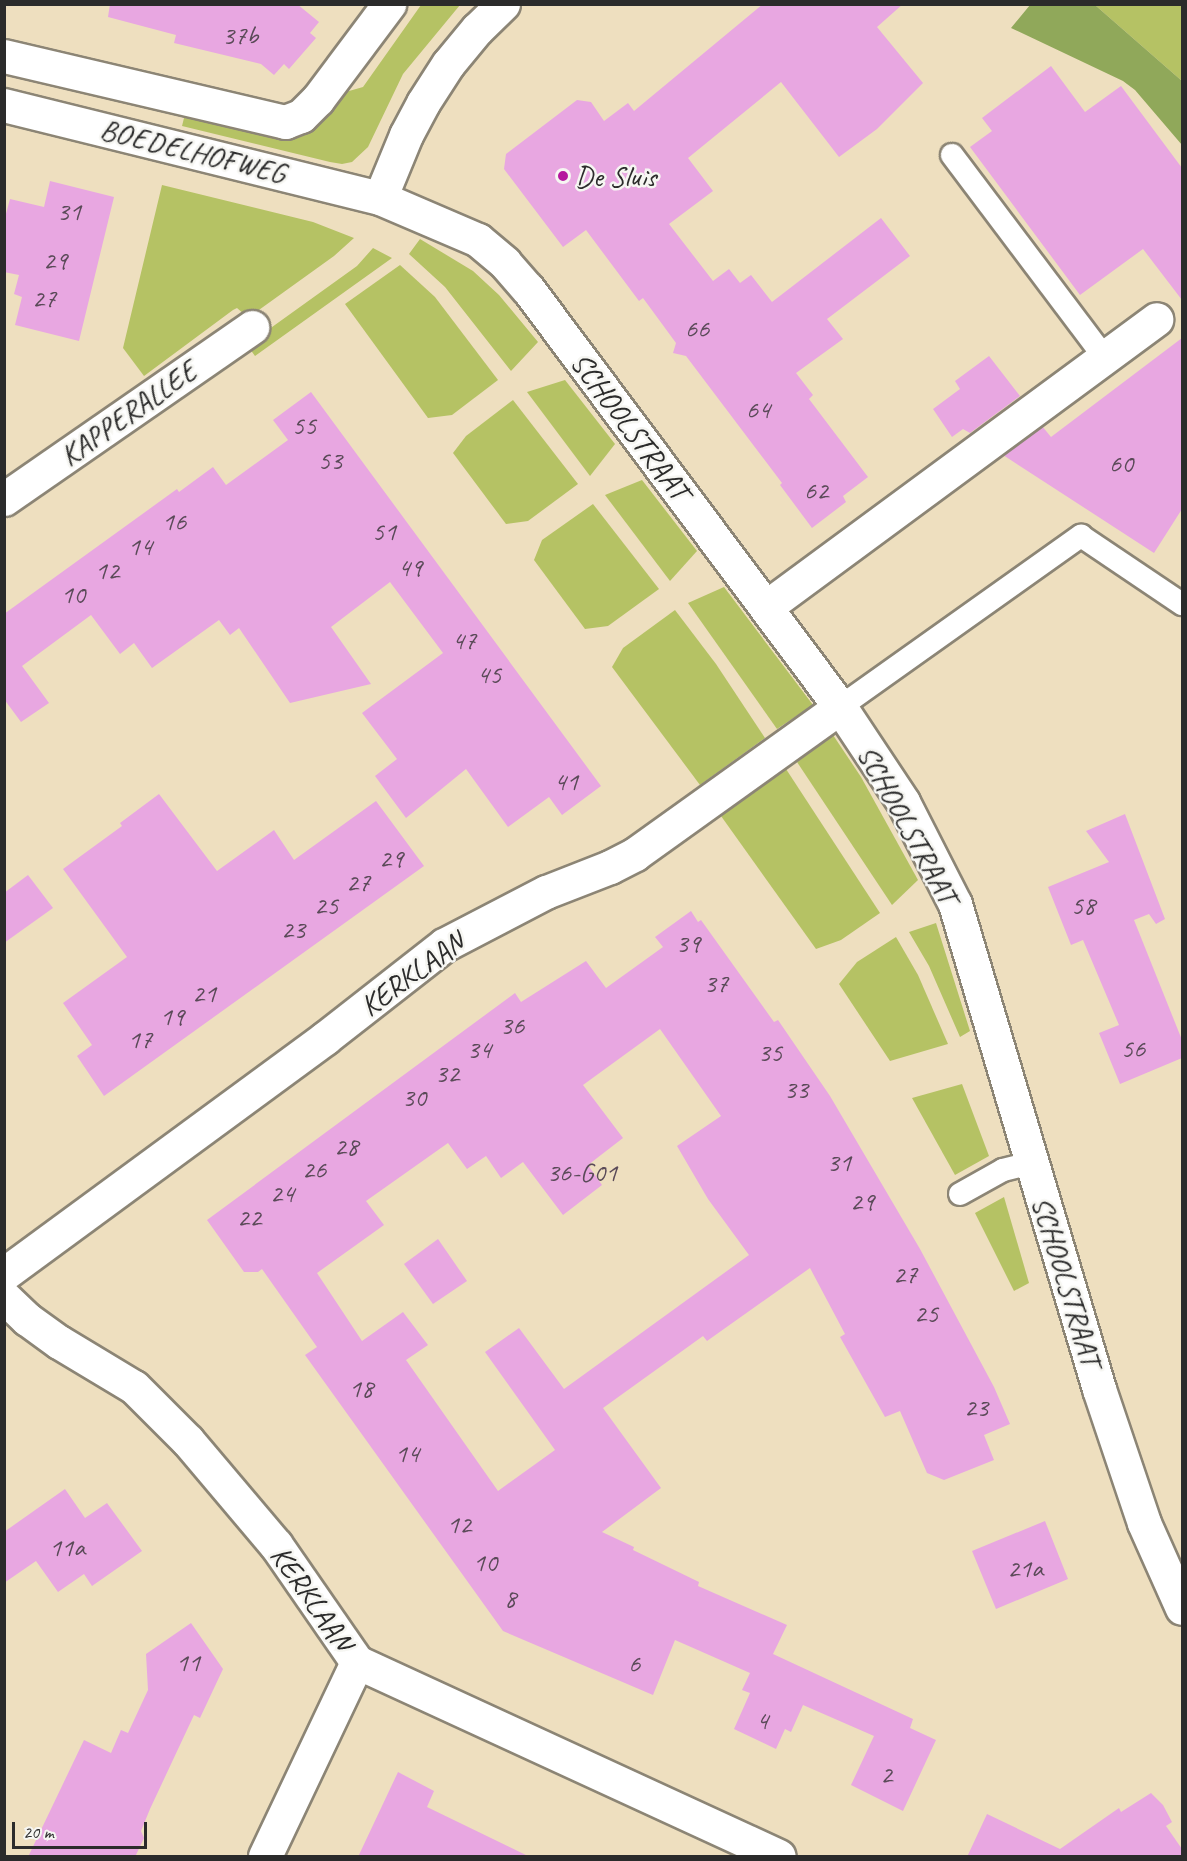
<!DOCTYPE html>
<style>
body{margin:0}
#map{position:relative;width:1187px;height:1861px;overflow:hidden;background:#eedfbf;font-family:Caveat,sans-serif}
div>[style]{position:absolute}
.green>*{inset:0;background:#b5c264}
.forest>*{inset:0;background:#90a85a}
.building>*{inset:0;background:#e8a7e1}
.roads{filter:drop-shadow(2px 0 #8c8575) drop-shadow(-2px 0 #8c8575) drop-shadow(0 2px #8c8575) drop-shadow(0 -2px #8c8575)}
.service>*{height:22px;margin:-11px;padding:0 11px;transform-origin:11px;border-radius:11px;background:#fff}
.minor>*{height:33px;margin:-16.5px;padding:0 16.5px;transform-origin:16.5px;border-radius:16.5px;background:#fff}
.tertiary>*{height:33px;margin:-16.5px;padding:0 16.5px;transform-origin:16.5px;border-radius:16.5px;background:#fff}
.dots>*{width:16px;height:16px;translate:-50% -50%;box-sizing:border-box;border:3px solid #f6f6f2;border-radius:50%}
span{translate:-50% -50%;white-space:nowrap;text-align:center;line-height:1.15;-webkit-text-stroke:5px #f6f6f2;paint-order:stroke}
.number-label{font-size:27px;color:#5a4a58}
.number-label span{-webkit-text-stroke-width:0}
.street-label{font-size:30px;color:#2b2b2b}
.poi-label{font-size:30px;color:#2b2b2b}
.left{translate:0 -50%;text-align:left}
.frame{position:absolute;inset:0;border:6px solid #2b2b2b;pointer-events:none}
.scale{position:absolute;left:12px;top:1822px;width:135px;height:27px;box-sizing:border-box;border:3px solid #2b2b2b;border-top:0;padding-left:8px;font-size:18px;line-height:21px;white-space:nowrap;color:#2b2b2b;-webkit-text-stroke:4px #f6f6f2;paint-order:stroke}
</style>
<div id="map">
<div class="green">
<div style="clip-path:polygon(421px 5px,460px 5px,403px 74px,368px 147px,352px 162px,342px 164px,330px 162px,182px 126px,185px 114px,268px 135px,342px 93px,363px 87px)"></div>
<div style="clip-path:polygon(1095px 5px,1182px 5px,1182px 81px)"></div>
<div style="clip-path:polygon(162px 185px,313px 222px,354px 238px,334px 256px,252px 315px,245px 315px,237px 308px,233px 310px,144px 376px,123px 348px)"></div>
<div style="clip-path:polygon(420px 239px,473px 271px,499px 295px,538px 342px,511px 371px,445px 287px,409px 254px)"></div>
<div style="clip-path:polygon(373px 248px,392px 258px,255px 356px,247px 345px,357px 266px)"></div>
<div style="clip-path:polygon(400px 265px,435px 297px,498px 380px,452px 415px,428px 418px,345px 304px)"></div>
<div style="clip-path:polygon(565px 380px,615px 444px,590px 476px,527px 392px)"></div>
<div style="clip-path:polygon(513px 400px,578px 484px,528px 521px,506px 524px,453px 453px,466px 436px)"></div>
<div style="clip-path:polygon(642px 480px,697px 551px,670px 581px,605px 495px)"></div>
<div style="clip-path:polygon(593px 504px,659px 589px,608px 626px,585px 629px,534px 560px,542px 540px)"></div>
<div style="clip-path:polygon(724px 587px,813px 705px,777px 729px,688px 603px)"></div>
<div style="clip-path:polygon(675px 610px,716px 664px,765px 738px,700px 785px,612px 667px,623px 648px)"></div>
<div style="clip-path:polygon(833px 735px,861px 777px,918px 880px,892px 905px,797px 762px)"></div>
<div style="clip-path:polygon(786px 769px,880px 913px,841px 940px,816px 949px,721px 816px)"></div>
<div style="clip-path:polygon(936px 923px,970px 1031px,960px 1037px,929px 966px,909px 932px)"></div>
<div style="clip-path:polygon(896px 937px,918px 975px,948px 1044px,890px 1061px,839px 984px,857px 962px)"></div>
<div style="clip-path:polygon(962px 1084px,989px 1156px,955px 1175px,912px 1098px)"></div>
<div style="clip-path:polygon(1004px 1197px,1029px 1283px,1014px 1291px,975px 1213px)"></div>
</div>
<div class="forest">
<div style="clip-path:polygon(1030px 5px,1095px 5px,1182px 81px,1182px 145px,1135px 90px,1123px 81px,1011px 28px)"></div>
</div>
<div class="building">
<div style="clip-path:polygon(110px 4px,297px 4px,319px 22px,310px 33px,316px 38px,289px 69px,284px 64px,274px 75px,261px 64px,174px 43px,176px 35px,108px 17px)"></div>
<div style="clip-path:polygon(763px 4px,903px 4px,877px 27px,923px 83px,877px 129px,839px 157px,781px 82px,688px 158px,713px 191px,669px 224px,713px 281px,729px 269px,740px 283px,751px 275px,772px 302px,881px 218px,910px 256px,827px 319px,843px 339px,796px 373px,813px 395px,809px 399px,868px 477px,843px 496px,846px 502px,812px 528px,780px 485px,782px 483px,686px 356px,673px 353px,676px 343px,643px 298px,639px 301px,586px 230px,563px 247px,504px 169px,506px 154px,577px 100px,591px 102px,604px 121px,628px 103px,634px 111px)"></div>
<div style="clip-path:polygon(1051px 66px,1085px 112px,1121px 86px,1182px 168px,1182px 300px,1143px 249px,1080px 295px,970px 147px,992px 131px,982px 118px)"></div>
<div style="clip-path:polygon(50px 181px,114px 197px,79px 341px,15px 325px,22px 297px,14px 294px,19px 275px,4px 272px,4px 221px,10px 199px,44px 207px)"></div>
<div style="clip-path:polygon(1182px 338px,1182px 509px,1154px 553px,1003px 455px,1042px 426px,1051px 437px)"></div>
<div style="clip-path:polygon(989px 356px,1020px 396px,970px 433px,963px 429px,952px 437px,933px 409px,960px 389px,955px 381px)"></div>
<div style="clip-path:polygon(311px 392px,601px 786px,562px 815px,549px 797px,508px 827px,466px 769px,406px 818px,375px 776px,397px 759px,362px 713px,443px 653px,390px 582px,331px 627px,371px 684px,290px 703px,239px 628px,230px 635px,219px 620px,152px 668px,134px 643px,120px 654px,91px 615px,22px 666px,49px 703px,21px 722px,4px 699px,4px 614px,177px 489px,179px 492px,213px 467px,226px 485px,288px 440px,273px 420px)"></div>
<div style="clip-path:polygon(159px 794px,217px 871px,274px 830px,294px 860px,376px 801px,424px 866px,104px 1096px,77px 1056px,92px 1045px,63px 1003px,127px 957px,63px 869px,122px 826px,120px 823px)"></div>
<div style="clip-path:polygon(1125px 814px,1165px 919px,1156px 924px,1149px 914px,1134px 920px,1182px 1040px,1182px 1058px,1120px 1084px,1099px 1033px,1119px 1025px,1083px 940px,1071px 945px,1048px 887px,1109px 862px,1086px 831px)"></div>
<div style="clip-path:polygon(28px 875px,53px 908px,4px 943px,4px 893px)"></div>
<div style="clip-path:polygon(evenodd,691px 911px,698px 922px,701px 920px,774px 1022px,778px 1020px,830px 1096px,920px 1249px,994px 1387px,1010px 1424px,984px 1435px,994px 1460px,944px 1480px,927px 1473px,900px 1411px,885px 1417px,840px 1337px,845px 1334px,810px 1268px,707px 1341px,703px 1336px,603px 1408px,661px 1488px,602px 1532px,634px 1547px,633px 1550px,699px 1582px,698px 1586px,787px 1625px,773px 1654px,913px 1719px,910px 1728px,936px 1740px,903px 1811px,851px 1785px,874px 1736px,803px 1705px,791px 1732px,785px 1729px,776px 1749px,734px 1729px,750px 1693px,742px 1690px,750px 1673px,675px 1640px,653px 1695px,503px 1631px,305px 1355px,317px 1347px,262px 1269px,258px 1272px,244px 1272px,207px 1220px,515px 993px,521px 1002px,586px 961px,606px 988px,663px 947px,655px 937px,691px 911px,660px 1029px,721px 1116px,677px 1146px,708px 1199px,749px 1255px,564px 1389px,519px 1328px,485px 1352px,555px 1450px,498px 1491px,406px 1360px,428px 1345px,403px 1312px,362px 1341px,317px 1273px,384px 1225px,366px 1201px,448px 1143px,467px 1169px,486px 1156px,501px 1178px,523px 1162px,563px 1215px,602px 1185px,588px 1165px,623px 1138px,583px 1085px,660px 1029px)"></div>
<div style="clip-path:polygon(438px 1239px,467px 1281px,433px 1304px,404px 1264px)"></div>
<div style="clip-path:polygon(65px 1489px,85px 1518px,107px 1503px,142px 1551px,92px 1586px,84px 1574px,58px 1592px,36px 1561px,4px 1583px,4px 1532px)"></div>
<div style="clip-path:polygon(1045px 1521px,1068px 1579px,996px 1609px,972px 1551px)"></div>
<div style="clip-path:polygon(191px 1623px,223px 1669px,200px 1718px,194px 1715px,150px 1809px,141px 1831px,144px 1838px,135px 1857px,28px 1857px,84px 1740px,111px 1753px,121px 1730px,128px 1733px,148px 1690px,146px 1654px)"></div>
<div style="clip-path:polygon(398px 1772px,434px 1791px,427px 1807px,530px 1857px,358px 1857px)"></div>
<div style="clip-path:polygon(1151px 1793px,1163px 1805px,1172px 1822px,1166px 1826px,1182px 1849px,1182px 1857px,967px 1857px,987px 1814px,1060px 1849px,1119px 1808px,1121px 1812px)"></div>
</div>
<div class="roads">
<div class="service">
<div style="left:952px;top:155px;width:253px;rotate:53deg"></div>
<div style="left:840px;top:707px;width:296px;rotate:-35.4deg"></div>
<div style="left:1081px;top:536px;width:122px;rotate:34deg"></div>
<div style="left:960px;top:1194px;width:49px;rotate:-29.2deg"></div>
<div style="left:1003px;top:1170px;width:29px;rotate:-14deg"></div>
</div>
<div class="minor">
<div style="left:4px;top:56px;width:289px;rotate:13.2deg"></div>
<div style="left:285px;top:122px;width:17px;rotate:-21deg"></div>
<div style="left:301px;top:116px;width:24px;rotate:-45deg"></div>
<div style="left:318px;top:99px;width:119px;rotate:-53.2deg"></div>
<div style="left:4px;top:105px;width:387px;rotate:13.9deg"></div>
<div style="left:4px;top:499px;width:302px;rotate:-34.7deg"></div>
<div style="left:766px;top:607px;width:485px;rotate:-36.4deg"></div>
<div style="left:4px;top:1274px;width:398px;rotate:-36.3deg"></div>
<div style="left:325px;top:1038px;width:151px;rotate:-38deg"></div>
<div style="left:444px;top:945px;width:115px;rotate:-27.5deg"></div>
<div style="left:546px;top:892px;width:69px;rotate:-21.3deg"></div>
<div style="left:610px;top:867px;width:28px;rotate:-27deg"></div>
<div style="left:635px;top:854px;width:252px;rotate:-35.6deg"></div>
<div style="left:4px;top:1297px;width:32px;rotate:44deg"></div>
<div style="left:27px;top:1319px;width:39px;rotate:36deg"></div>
<div style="left:59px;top:1342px;width:87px;rotate:31deg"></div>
<div style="left:134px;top:1387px;width:76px;rotate:45deg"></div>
<div style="left:188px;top:1441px;width:136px;rotate:49.8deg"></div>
<div style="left:276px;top:1545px;width:142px;rotate:55.3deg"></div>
<div style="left:357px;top:1662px;width:464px;rotate:24.7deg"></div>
<div style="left:265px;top:1856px;width:215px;rotate:-64.6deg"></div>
</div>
<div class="tertiary">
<div style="left:503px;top:4px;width:36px;rotate:136deg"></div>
<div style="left:477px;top:29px;width:45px;rotate:129.6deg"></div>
<div style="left:448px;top:64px;width:46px;rotate:122.7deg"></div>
<div style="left:423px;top:103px;width:36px;rotate:118deg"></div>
<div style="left:406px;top:135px;width:68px;rotate:112.4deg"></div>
<div style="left:380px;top:198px;width:107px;rotate:23.2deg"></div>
<div style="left:478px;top:240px;width:35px;rotate:40deg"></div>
<div style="left:505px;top:263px;width:35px;rotate:49deg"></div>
<div style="left:528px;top:289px;width:522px;rotate:53.26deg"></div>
<div style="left:840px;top:707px;width:114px;rotate:56.4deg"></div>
<div style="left:903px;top:802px;width:114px;rotate:63deg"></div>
<div style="left:955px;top:904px;width:506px;rotate:73.46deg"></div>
<div style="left:1099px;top:1389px;width:141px;rotate:71.4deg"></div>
<div style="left:1144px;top:1523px;width:93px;rotate:65.9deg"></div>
</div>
</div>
<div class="dots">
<div style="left:563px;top:176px;background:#b5179e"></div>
</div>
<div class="number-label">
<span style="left:240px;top:36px">37b</span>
<span style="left:69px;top:212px">31</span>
<span style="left:55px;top:261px">29</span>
<span style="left:44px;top:299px">27</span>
<span style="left:697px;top:329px">66</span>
<span style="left:758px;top:410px">64</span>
<span style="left:304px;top:426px">55</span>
<span style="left:330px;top:461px">53</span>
<span style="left:1121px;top:464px">60</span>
<span style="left:816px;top:491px">62</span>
<span style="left:174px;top:522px">16</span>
<span style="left:384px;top:532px">51</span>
<span style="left:140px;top:547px">14</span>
<span style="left:410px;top:568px">49</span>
<span style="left:107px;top:571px">12</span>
<span style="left:73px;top:595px">10</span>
<span style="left:464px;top:641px">47</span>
<span style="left:489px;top:675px">45</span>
<span style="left:566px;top:782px">41</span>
<span style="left:391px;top:859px">29</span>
<span style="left:358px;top:883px">27</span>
<span style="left:326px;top:906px">25</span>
<span style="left:1083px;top:906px">58</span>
<span style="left:293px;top:930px">23</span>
<span style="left:688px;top:944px">39</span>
<span style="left:716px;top:984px">37</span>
<span style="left:204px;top:994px">21</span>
<span style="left:172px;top:1017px">19</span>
<span style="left:512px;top:1026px">36</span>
<span style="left:140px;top:1040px">17</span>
<span style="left:1133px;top:1049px">56</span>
<span style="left:479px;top:1050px">34</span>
<span style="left:770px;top:1053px">35</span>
<span style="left:447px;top:1074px">32</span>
<span style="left:796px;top:1090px">33</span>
<span style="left:414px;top:1098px">30</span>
<span style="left:346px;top:1147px">28</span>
<span style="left:839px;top:1163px">31</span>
<span style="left:314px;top:1170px">26</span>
<span style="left:582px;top:1173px">36-G01</span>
<span style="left:282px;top:1194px">24</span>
<span style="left:862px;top:1202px">29</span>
<span style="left:249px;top:1218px">22</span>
<span style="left:905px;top:1275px">27</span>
<span style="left:926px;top:1314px">25</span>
<span style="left:361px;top:1389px">18</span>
<span style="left:976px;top:1408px">23</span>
<span style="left:407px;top:1454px">14</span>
<span style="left:459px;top:1525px">12</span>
<span style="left:67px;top:1548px">11a</span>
<span style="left:485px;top:1563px">10</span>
<span style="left:1025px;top:1569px">21a</span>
<span style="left:510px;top:1599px">8</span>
<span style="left:188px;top:1663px">11</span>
<span style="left:634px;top:1664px">6</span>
<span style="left:762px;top:1721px">4</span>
<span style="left:886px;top:1775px">2</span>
</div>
<div class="street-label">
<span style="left:193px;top:151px;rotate:14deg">BOEDELHOFWEG</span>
<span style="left:128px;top:413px;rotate:-35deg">KAPPERALLEE</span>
<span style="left:630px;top:426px;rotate:53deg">SCHOOLSTRAAT</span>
<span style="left:908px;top:824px;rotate:61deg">SCHOOLSTRAAT</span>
<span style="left:412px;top:974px;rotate:-36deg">KERKLAAN</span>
<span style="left:1067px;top:1281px;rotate:73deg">SCHOOLSTRAAT</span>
<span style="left:312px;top:1598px;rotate:55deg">KERKLAAN</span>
</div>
<div class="poi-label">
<span class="left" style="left:575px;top:176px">De Sluis</span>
</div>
<div class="frame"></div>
<div class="scale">20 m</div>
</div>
